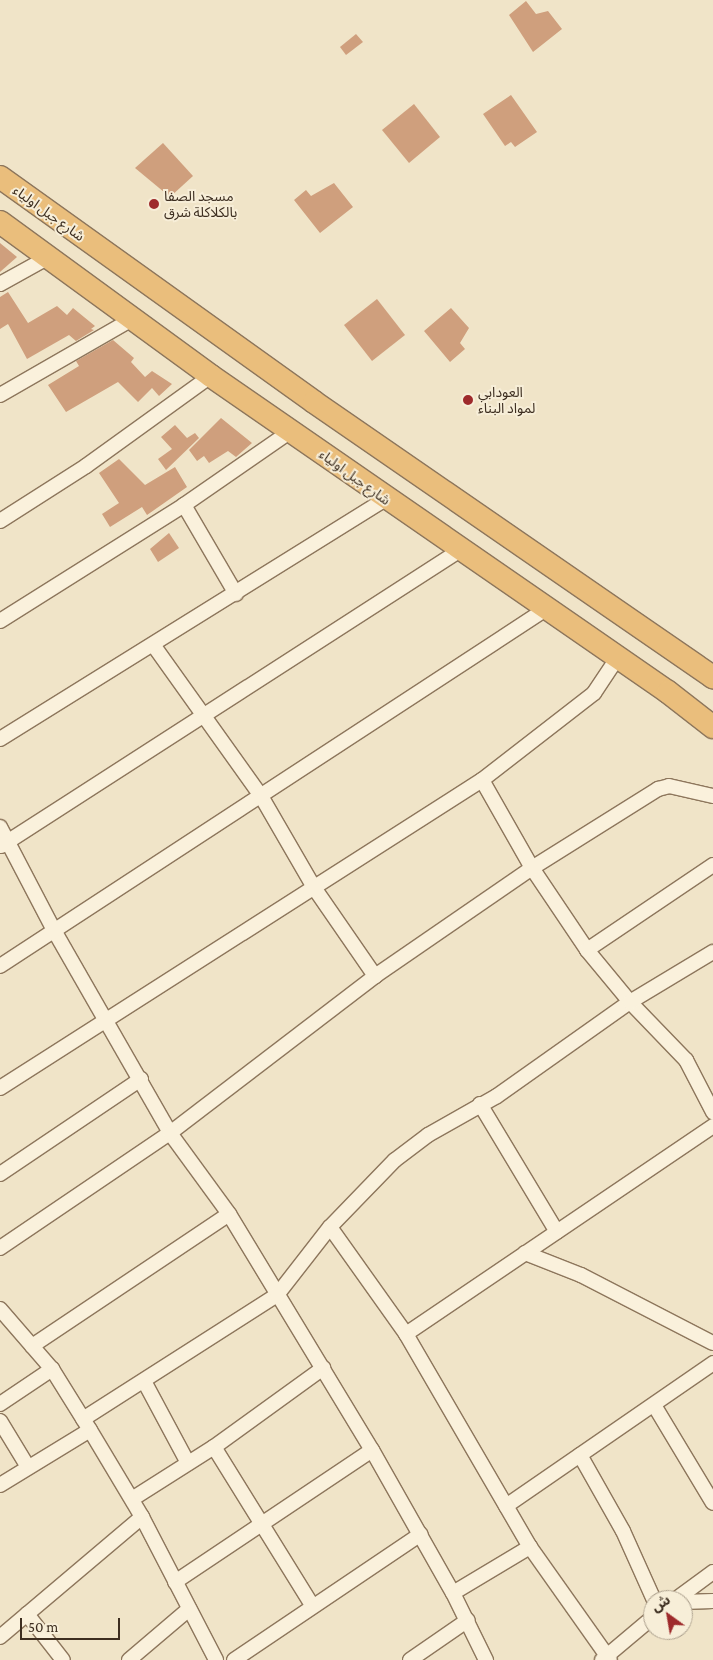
<!DOCTYPE html>
<meta charset="utf-8">
<style>
body{margin:0}
#map{position:relative;width:713px;height:1660px;overflow:hidden;background:#f0e4c8;font-family:"Crimson Pro","Noto Sans Arabic",serif}
div>[style]{position:absolute}
.building>*{inset:0;background:#cf9f7d}
.roads{filter:drop-shadow(1px 0 #8d765c) drop-shadow(-1px 0 #8d765c) drop-shadow(0 1px #8d765c) drop-shadow(0 -1px #8d765c)}
.minor>*{height:14px;margin:-7px;padding:0 7px;transform-origin:7px;border-radius:7px;background:#faf1dc}
.trunk>*{height:22px;margin:-11px;padding:0 11px;transform-origin:11px;border-radius:11px;background:#eabe7c}
.dots>*{width:14px;height:14px;translate:-50% -50%;box-sizing:border-box;border:2px solid #f7eed8;border-radius:50%}
span{translate:-50% -50%;white-space:nowrap;text-align:center;line-height:1.15;-webkit-text-stroke:4px #f7eed8;paint-order:stroke}
.poi-label{font-size:14px;color:#3d2e20}
.left{translate:0 -50%;text-align:left}
.street-label{font-size:14px;color:#3d2e20}
.north{position:absolute;left:643px;top:1590px;width:50px;height:50px;box-sizing:border-box;background:#f7eed8;border:1px solid #ada18e;border-radius:50%;rotate:328deg;font-size:14px;font-weight:700;line-height:20px;text-align:center;color:#3d2e20}
.north::after{content:'';display:block;margin:auto;width:18px;height:22px;background:#9e2a2b;clip-path:polygon(50% 0,100% 100%,50% 72%,0 100%)}
.scale{position:absolute;left:20px;top:1618px;width:100px;height:22px;box-sizing:border-box;border:2px solid #3d2e20;border-top:0;padding-left:6px;font-size:15px;line-height:18px;white-space:nowrap;color:#3d2e20;-webkit-text-stroke:4px #f7eed8;paint-order:stroke}
</style>
<div id="map">
<div class="building">
<div style="clip-path:polygon(526px 1px,536px 14px,548px 11px,562px 29px,533px 52px,509px 15px)"></div>
<div style="clip-path:polygon(356px 34px,363px 42px,346px 55px,340px 47px)"></div>
<div style="clip-path:polygon(511px 95px,537px 132px,515px 147px,511px 142px,505px 146px,483px 114px)"></div>
<div style="clip-path:polygon(414px 104px,440px 137px,409px 163px,382px 130px)"></div>
<div style="clip-path:polygon(163px 143px,193px 176px,170px 197px,135px 168px)"></div>
<div style="clip-path:polygon(334px 183px,353px 207px,320px 233px,294px 200px,306px 190px,311px 196px)"></div>
<div style="clip-path:polygon(0 243px,17px 257px,0 272px)"></div>
<div style="clip-path:polygon(8px 292px,28px 323px,57px 306px,67px 315px,73px 308px,95px 326px,91px 329px,94px 330px,76px 341px,69px 335px,27px 359px,8px 324px,0 329px,0 297px)"></div>
<div style="clip-path:polygon(377px 299px,405px 335px,372px 361px,344px 325px)"></div>
<div style="clip-path:polygon(451px 308px,469px 328px,460px 343px,465px 349px,450px 362px,424px 331px)"></div>
<div style="clip-path:polygon(113px 340px,134px 358px,131px 362px,145px 377px,152px 371px,172px 384px,159px 396px,152px 388px,138px 402px,118px 382px,66px 412px,48px 385px,79px 366px,76px 361px)"></div>
<div style="clip-path:polygon(221px 418px,252px 443px,236px 457px,228px 451px,209px 463px,204px 456px,197px 461px,189px 450px)"></div>
<div style="clip-path:polygon(175px 425px,187px 438px,195px 433px,199px 438px,166px 470px,158px 459px,172px 449px,161px 437px)"></div>
<div style="clip-path:polygon(119px 459px,145px 485px,175px 467px,187px 487px,147px 515px,142px 507px,110px 527px,102px 514px,119px 503px,99px 473px)"></div>
<div style="clip-path:polygon(169px 533px,179px 548px,158px 562px,150px 549px)"></div>
</div>
<div class="roads">
<div class="minor">
<div style="left:0;top:284px;width:56px;rotate:-28.9deg"></div>
<div style="left:0;top:395px;width:152px;rotate:-29.9deg"></div>
<div style="left:184px;top:505px;width:103px;rotate:59.7deg"></div>
<div style="left:0;top:521px;width:102px;rotate:-32.6deg"></div>
<div style="left:86px;top:466px;width:154px;rotate:-35.8deg"></div>
<div style="left:0;top:621px;width:218px;rotate:-32.2deg"></div>
<div style="left:184px;top:505px;width:130px;rotate:-34.7deg"></div>
<div style="left:154px;top:646px;width:184px;rotate:54.5deg"></div>
<div style="left:261px;top:796px;width:108px;rotate:59.9deg"></div>
<div style="left:315px;top:889px;width:106px;rotate:55.4deg"></div>
<div style="left:0;top:739px;width:454px;rotate:-31.9deg"></div>
<div style="left:482px;top:780px;width:101px;rotate:60.4deg"></div>
<div style="left:532px;top:868px;width:99px;rotate:56.1deg"></div>
<div style="left:587px;top:950px;width:67px;rotate:50.4deg"></div>
<div style="left:630px;top:1002px;width:81px;rotate:46deg"></div>
<div style="left:686px;top:1060px;width:59px;rotate:62.6deg"></div>
<div style="left:0;top:827px;width:119px;rotate:62.4deg"></div>
<div style="left:55px;top:932px;width:232px;rotate:60.2deg"></div>
<div style="left:170px;top:1133px;width:100px;rotate:53.9deg"></div>
<div style="left:229px;top:1214px;width:276px;rotate:58.8deg"></div>
<div style="left:372px;top:1450px;width:164px;rotate:60.5deg"></div>
<div style="left:453px;top:1593px;width:75px;rotate:63.8deg"></div>
<div style="left:1px;top:846px;width:548px;rotate:-32.79deg"></div>
<div style="left:587px;top:950px;width:152px;rotate:-34deg"></div>
<div style="left:0;top:966px;width:652px;rotate:-33.18deg"></div>
<div style="left:0;top:1088px;width:572px;rotate:-32.58deg"></div>
<div style="left:482px;top:780px;width:142px;rotate:-37.8deg"></div>
<div style="left:594px;top:693px;width:43px;rotate:-56.3deg"></div>
<div style="left:480px;top:1104px;width:149px;rotate:59deg"></div>
<div style="left:0;top:1174px;width:170px;rotate:-34deg"></div>
<div style="left:330px;top:1227px;width:131px;rotate:54.6deg"></div>
<div style="left:406px;top:1334px;width:246px;rotate:59.8deg"></div>
<div style="left:530px;top:1547px;width:138px;rotate:54.7deg"></div>
<div style="left:0;top:1248px;width:205px;rotate:-34.1deg"></div>
<div style="left:170px;top:1133px;width:258px;rotate:-37.4deg"></div>
<div style="left:375px;top:976px;width:191px;rotate:-34.5deg"></div>
<div style="left:532px;top:868px;width:149px;rotate:-32.1deg"></div>
<div style="left:658px;top:789px;width:11px;rotate:-15deg"></div>
<div style="left:669px;top:786px;width:45px;rotate:12.8deg"></div>
<div style="left:525px;top:1253px;width:60px;rotate:21.4deg"></div>
<div style="left:581px;top:1275px;width:148px;rotate:27.3deg"></div>
<div style="left:0;top:1309px;width:79px;rotate:49.1deg"></div>
<div style="left:52px;top:1369px;width:72px;rotate:58.1deg"></div>
<div style="left:90px;top:1430px;width:101px;rotate:59.1deg"></div>
<div style="left:142px;top:1517px;width:161px;rotate:62.6deg"></div>
<div style="left:406px;top:1334px;width:371px;rotate:-34.1deg"></div>
<div style="left:32px;top:1346px;width:237px;rotate:-33.8deg"></div>
<div style="left:144px;top:1381px;width:93px;rotate:61.8deg"></div>
<div style="left:0;top:1404px;width:63px;rotate:-33.9deg"></div>
<div style="left:654px;top:1405px;width:114px;rotate:59deg"></div>
<div style="left:83px;top:1419px;width:230px;rotate:-32.6deg"></div>
<div style="left:277px;top:1295px;width:86px;rotate:-52.1deg"></div>
<div style="left:330px;top:1227px;width:93px;rotate:-45.9deg"></div>
<div style="left:395px;top:1160px;width:41px;rotate:-37.1deg"></div>
<div style="left:428px;top:1135px;width:79px;rotate:-29.5deg"></div>
<div style="left:497px;top:1096px;width:163px;rotate:-35.3deg"></div>
<div style="left:630px;top:1002px;width:97px;rotate:-31.1deg"></div>
<div style="left:0;top:1421px;width:54px;rotate:58.7deg"></div>
<div style="left:214px;top:1447px;width:186px;rotate:58.2deg"></div>
<div style="left:580px;top:1455px;width:87px;rotate:60.5deg"></div>
<div style="left:623px;top:1531px;width:76px;rotate:65.8deg"></div>
<div style="left:0;top:1485px;width:105px;rotate:-31.4deg"></div>
<div style="left:132px;top:1499px;width:97px;rotate:-32.4deg"></div>
<div style="left:214px;top:1447px;width:135px;rotate:-35.9deg"></div>
<div style="left:506px;top:1506px;width:252px;rotate:-34.6deg"></div>
<div style="left:175px;top:1582px;width:237px;rotate:-33.8deg"></div>
<div style="left:453px;top:1593px;width:90px;rotate:-30.9deg"></div>
<div style="left:675px;top:1600px;width:47px;rotate:-36.4deg"></div>
<div style="left:683px;top:1602px;width:30px;rotate:-2deg"></div>
<div style="left:27px;top:1614px;width:58px;rotate:52deg"></div>
<div style="left:0;top:1637px;width:186px;rotate:-40.2deg"></div>
<div style="left:129px;top:1660px;width:79px;rotate:-40.4deg"></div>
<div style="left:234px;top:1660px;width:225px;rotate:-34deg"></div>
<div style="left:410px;top:1660px;width:70px;rotate:-34.6deg"></div>
<div style="left:602px;top:1660px;width:67px;rotate:-40.1deg"></div>
</div>
<div class="trunk">
<div style="left:0;top:177px;width:386px;rotate:35.6deg"></div>
<div style="left:314px;top:402px;width:485px;rotate:34.6deg"></div>
<div style="left:0;top:222px;width:261px;rotate:36.1deg"></div>
<div style="left:211px;top:376px;width:556px;rotate:34.66deg"></div>
<div style="left:668px;top:692px;width:57px;rotate:37.9deg"></div>
</div>
</div>
<div class="dots">
<div style="left:154px;top:204px;background:#9e2a2b"></div>
<div style="left:468px;top:400px;background:#9e2a2b"></div>
</div>
<div class="poi-label">
<span class="left" style="left:164px;top:204px">مسجد الصفا<br>بالكلاكلة شرق</span>
<span class="left" style="left:478px;top:400px">العودابي<br>لمواد البناء</span>
</div>
<div class="street-label">
<span style="left:49px;top:213px;rotate:36deg">شارع جبل اولياء</span>
<span style="left:355px;top:477px;rotate:36deg">شارع جبل اولياء</span>
</div>
<div class="north">ش</div>
<div class="scale">50 m</div>
</div>
